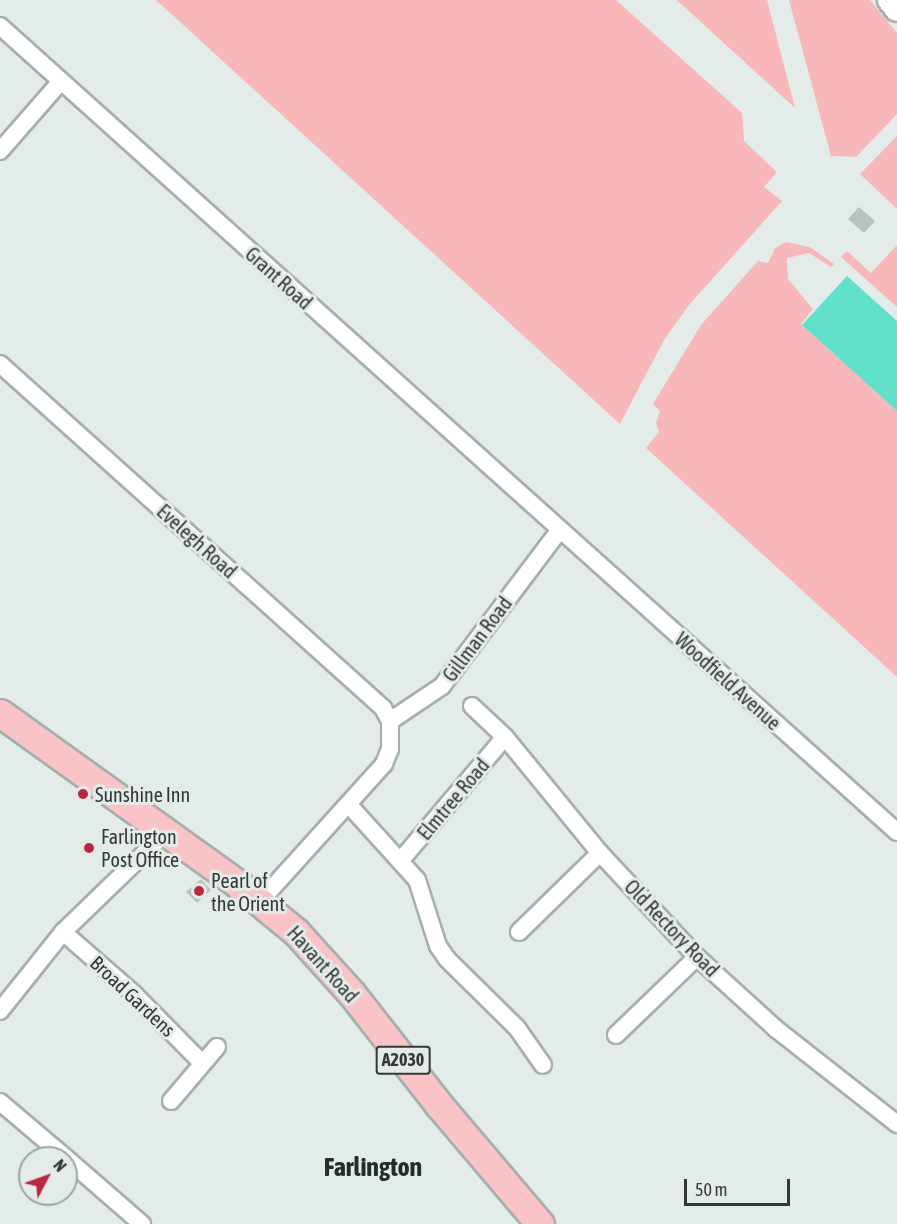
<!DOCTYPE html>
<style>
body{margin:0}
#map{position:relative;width:897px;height:1224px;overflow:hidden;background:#e3ece9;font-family:"Asap Condensed",sans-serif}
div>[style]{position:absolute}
.green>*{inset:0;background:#f8b7b8}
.water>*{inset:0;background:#61e1c9}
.building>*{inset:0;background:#b9c2bf}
.roads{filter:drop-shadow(2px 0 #a7afad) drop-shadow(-2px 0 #a7afad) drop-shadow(0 2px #a7afad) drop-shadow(0 -2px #a7afad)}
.minor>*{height:16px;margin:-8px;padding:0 8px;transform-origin:8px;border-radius:8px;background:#fff}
.secondary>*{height:24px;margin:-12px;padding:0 12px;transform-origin:12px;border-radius:12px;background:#fff}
.primary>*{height:27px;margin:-13.5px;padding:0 13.5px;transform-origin:13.5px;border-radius:13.5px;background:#fac4c6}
.dots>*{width:16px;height:16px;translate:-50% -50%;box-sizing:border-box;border:3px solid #e3ece9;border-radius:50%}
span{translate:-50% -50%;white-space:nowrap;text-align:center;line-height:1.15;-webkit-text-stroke:6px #e3ece9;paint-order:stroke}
.shield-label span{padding:2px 4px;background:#e3ece9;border:2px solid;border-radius:4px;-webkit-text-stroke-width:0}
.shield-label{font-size:18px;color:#343837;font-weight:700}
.street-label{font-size:20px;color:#343837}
.poi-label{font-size:20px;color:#343837}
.left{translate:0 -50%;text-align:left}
.district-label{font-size:26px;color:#252c2b;font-weight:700}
.north{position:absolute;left:18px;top:1146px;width:60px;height:60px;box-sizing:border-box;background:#e3ece9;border:2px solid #9da4a2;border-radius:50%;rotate:49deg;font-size:16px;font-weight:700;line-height:24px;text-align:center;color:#343837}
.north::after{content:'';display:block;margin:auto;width:21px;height:27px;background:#b92741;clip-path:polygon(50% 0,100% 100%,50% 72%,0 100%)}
.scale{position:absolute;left:684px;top:1179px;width:106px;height:27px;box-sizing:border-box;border:3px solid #343837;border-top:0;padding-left:8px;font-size:18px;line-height:21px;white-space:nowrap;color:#343837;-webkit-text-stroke:4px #e3ece9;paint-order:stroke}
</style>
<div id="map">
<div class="green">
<div style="clip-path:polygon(156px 0,616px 0,742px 113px,744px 141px,777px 172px,764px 187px,782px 201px,689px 305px,664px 340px,620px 424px)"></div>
<div style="clip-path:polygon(677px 0,767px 0,795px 108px,690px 12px)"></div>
<div style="clip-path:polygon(789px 0,870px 0,897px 33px,897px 114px,856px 157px,831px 156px)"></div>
<div style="clip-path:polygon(897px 136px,897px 209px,860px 174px)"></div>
<div style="clip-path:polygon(786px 242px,810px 247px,834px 264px,831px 267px,809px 253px,787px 258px,788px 279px,813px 309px,801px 324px,897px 411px,897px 677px,646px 448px,659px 432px,656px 423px,660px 411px,653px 404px,701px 325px,758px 261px,768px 263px,775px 248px)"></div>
<div style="clip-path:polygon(897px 245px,897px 307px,841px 257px,847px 251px,871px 273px)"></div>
</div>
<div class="water">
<div style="clip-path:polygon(847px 276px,897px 321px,897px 411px,802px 325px)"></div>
</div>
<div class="building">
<div style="clip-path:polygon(859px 207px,875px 221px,864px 233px,848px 219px)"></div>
<div style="clip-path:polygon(201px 879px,211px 890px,197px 903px,186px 892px)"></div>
</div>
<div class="roads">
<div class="minor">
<div style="left:0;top:26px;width:1206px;rotate:41.94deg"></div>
<div style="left:0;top:151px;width:93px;rotate:-48.9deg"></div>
<div style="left:0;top:364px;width:515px;rotate:41.93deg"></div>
<div style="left:383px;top:708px;width:15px;rotate:62deg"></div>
<div style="left:390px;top:721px;width:28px;rotate:90deg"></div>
<div style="left:390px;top:749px;width:16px;rotate:112deg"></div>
<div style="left:384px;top:764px;width:185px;rotate:132.1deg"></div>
<div style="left:472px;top:706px;width:45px;rotate:43.2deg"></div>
<div style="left:505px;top:737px;width:150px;rotate:50.7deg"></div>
<div style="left:600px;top:853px;width:142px;rotate:47deg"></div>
<div style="left:697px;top:957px;width:107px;rotate:42.3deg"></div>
<div style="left:776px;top:1029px;width:154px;rotate:38.1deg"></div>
<div style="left:390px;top:721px;width:63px;rotate:-33.9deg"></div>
<div style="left:442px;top:686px;width:194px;rotate:-53deg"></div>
<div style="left:349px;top:805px;width:101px;rotate:47.8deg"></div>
<div style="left:417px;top:880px;width:69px;rotate:72.3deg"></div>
<div style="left:438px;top:946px;width:16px;rotate:55deg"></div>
<div style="left:447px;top:959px;width:98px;rotate:44.6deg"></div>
<div style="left:517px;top:1028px;width:45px;rotate:54.9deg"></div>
<div style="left:401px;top:860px;width:161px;rotate:-49.8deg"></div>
<div style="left:63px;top:932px;width:94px;rotate:41.1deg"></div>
<div style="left:134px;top:994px;width:95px;rotate:45.4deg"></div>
<div style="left:519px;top:932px;width:113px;rotate:-44.3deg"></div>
<div style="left:0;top:1011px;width:101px;rotate:-51.4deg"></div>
<div style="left:63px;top:932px;width:142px;rotate:-44.1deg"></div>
<div style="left:616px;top:1035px;width:112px;rotate:-43.9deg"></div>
<div style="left:171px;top:1101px;width:71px;rotate:-49.6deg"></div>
<div style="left:0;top:1102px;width:87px;rotate:40.3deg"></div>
<div style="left:66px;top:1158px;width:101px;rotate:41deg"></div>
</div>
<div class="secondary">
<div style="left:890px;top:0;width:11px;rotate:52deg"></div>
</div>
<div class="primary">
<div style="left:0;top:713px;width:294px;rotate:35.7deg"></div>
<div style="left:239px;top:885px;width:74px;rotate:39.5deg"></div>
<div style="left:296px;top:932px;width:84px;rotate:47.9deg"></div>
<div style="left:352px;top:994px;width:141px;rotate:51.9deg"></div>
<div style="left:439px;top:1105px;width:156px;rotate:49.7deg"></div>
</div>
</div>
<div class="dots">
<div style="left:83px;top:794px;background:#b92741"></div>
<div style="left:89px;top:848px;background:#b92741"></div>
<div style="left:199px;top:891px;background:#b92741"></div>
</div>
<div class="shield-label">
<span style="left:403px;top:1060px">A2030</span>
</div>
<div class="street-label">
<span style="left:279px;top:278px;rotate:42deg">Grant Road</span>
<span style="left:197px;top:541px;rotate:42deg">Evelegh Road</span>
<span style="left:477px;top:639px;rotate:-53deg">Gillman Road</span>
<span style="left:728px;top:681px;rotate:42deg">Woodfield Avenue</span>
<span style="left:453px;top:799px;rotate:-50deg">Elmtree Road</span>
<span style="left:672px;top:928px;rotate:46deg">Old Rectory Road</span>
<span style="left:323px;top:964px;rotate:48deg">Havant Road</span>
<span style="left:133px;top:996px;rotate:43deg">Broad Gardens</span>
</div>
<div class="poi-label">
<span class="left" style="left:95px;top:794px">Sunshine Inn</span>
<span class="left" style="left:101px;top:848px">Farlington<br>Post Office</span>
<span class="left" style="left:211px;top:892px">Pearl of<br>the Orient</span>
</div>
<div class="district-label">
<span style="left:373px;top:1168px">Farlington</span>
</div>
<div class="north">N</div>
<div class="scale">50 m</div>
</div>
